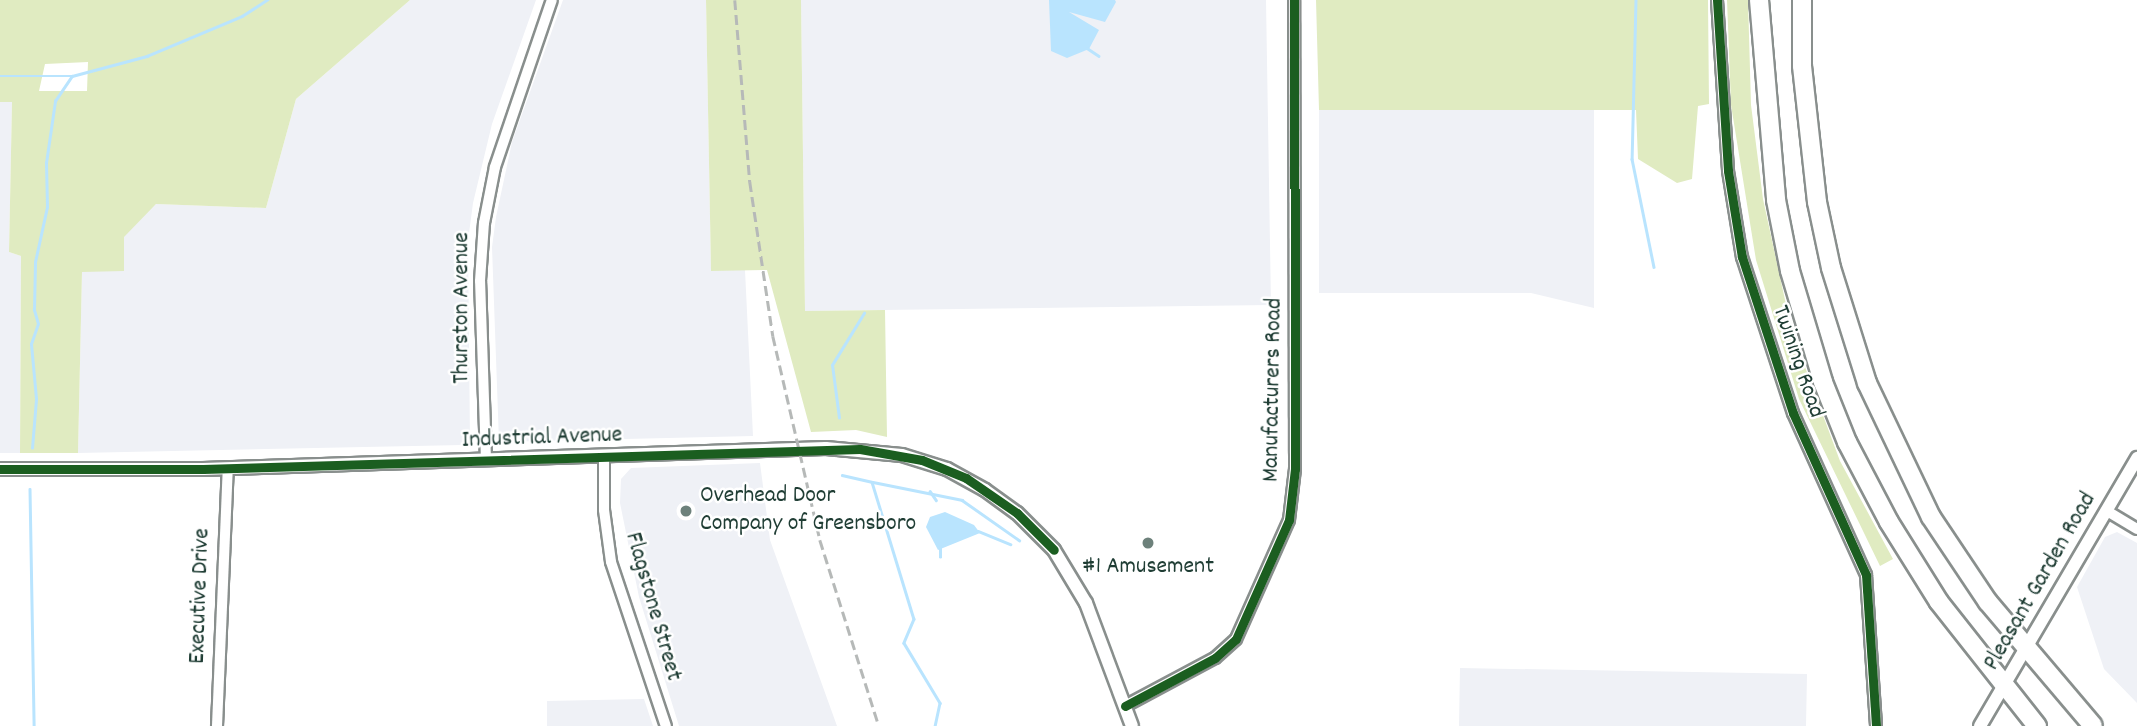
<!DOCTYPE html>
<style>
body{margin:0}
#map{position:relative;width:2137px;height:726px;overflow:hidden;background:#fff;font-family:Dekko,sans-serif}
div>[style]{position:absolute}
.built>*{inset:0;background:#eff1f6}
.green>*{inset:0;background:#e0ebc1}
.water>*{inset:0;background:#b9e4fe}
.stream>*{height:2.5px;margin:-1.25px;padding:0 1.25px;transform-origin:1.25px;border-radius:1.25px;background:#b9e4fe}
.roads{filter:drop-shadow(2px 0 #898f8d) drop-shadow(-2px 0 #898f8d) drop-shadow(0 2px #898f8d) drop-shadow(0 -2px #898f8d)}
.street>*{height:10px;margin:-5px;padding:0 5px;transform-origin:5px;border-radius:5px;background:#fff}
.secondary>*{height:12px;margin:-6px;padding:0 6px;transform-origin:6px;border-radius:6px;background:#fff}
.highway>*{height:18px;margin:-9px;padding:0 9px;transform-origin:9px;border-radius:9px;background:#fff}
.rail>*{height:2.5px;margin-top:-1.25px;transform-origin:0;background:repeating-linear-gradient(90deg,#b6b9b8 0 10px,transparent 0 15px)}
.cycleway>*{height:9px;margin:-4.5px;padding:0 4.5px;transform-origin:4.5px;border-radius:4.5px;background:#1b5e20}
.dots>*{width:19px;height:19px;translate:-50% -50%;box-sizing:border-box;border:4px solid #fff;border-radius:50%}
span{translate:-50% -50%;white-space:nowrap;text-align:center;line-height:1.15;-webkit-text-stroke:5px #fff;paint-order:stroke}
.street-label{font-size:24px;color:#1f3d34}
.poi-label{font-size:24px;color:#1f3d34}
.left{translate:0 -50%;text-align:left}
</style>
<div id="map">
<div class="built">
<div style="clip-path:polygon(410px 0,536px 0,492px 124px,473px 203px,468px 241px,470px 441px,463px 445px,78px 453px,82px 272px,156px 204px,266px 208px,296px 99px)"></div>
<div style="clip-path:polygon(563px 0,706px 0,711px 270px,745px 270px,753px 436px,499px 442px,492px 247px,496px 217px,512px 142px)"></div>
<div style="clip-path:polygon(801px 0,1266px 0,1271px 305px,805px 311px)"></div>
<div style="clip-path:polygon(0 102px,12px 102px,9px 252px,21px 256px,20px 453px,0 453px)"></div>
<div style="clip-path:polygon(1319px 110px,1594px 110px,1594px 308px,1531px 293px,1319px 293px)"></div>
<div style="clip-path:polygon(760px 463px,770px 540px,837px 726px,679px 726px,639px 597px,620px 503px,621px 479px,631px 468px)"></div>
<div style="clip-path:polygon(2117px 532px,2137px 543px,2137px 703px,2104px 669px,2077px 587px,2105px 537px)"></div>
<div style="clip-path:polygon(1460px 668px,1807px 674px,1806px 726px,1459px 726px)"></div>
<div style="clip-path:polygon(644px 699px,653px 726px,547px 726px,547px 701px)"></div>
</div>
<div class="green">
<div style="clip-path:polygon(evenodd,0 0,410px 0,296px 99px,266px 208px,156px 204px,124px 237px,124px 271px,82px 272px,78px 453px,20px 453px,21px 256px,9px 252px,12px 102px,0 102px,0 0,88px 62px,87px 91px,39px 91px,45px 64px,88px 62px)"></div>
<div style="clip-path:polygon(706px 0,801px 0,805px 311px,885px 310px,887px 437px,856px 430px,811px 432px,767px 270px,711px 271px)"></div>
<div style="clip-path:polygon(1316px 0,1708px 0,1709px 104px,1698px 106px,1692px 179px,1677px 183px,1638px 159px,1636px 110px,1319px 110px)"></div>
<div style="clip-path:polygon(1727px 0,1748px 0,1751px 105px,1763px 199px,1792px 332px,1840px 461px,1893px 559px,1880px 566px,1799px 399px,1756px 260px,1731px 105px)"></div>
</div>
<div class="water">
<div style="clip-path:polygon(1049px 0,1115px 0,1116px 2px,1105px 22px,1069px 12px,1099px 30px,1089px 49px,1067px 58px,1051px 51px)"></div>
<div style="clip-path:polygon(945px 512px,974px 525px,980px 533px,938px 550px,926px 527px,930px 517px)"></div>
</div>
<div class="stream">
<div style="left:1636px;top:0;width:159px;rotate:91.4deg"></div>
<div style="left:1632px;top:159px;width:110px;rotate:78.5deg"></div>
<div style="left:1087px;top:48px;width:14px;rotate:34deg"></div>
<div style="left:0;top:76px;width:72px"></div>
<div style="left:72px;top:76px;width:78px;rotate:-14.9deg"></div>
<div style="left:147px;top:56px;width:103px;rotate:-22.8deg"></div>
<div style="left:242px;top:16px;width:30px;rotate:-33deg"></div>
<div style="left:839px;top:418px;width:53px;rotate:-97.5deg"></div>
<div style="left:832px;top:365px;width:61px;rotate:-58.4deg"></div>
<div style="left:32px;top:448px;width:49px;rotate:-85.3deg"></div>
<div style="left:36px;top:399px;width:55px;rotate:-95.2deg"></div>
<div style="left:31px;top:344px;width:21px;rotate:-71deg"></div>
<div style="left:38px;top:324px;width:15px;rotate:-106deg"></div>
<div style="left:34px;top:310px;width:48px;rotate:-88.8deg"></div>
<div style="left:35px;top:262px;width:56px;rotate:-77.7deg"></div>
<div style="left:47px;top:207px;width:44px;rotate:-91.3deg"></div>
<div style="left:46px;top:163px;width:63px;rotate:-81.7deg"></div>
<div style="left:55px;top:101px;width:30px;rotate:-56deg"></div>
<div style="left:842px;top:475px;width:31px;rotate:13deg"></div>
<div style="left:872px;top:482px;width:143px;rotate:73deg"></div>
<div style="left:914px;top:619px;width:26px;rotate:113deg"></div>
<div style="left:904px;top:643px;width:70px;rotate:59deg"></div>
<div style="left:940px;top:703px;width:24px;rotate:102deg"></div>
<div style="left:873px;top:482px;width:91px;rotate:11.4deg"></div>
<div style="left:962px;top:500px;width:70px;rotate:35.1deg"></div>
<div style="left:30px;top:489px;width:237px;rotate:89deg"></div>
<div style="left:930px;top:491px;width:11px;rotate:56deg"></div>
<div style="left:978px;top:531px;width:35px;rotate:22deg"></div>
<div style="left:940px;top:557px;width:10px;rotate:-90deg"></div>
</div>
<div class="roads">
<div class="street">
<div style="left:1717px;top:0;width:171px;rotate:86.3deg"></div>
<div style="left:1728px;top:171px;width:87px;rotate:80.8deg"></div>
<div style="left:1742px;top:257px;width:164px;rotate:71.9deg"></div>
<div style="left:1793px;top:413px;width:178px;rotate:65.7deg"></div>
<div style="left:1866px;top:575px;width:151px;rotate:86.2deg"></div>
<div style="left:604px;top:456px;width:54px;rotate:90deg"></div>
<div style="left:604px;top:510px;width:52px;rotate:82.3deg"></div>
<div style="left:611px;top:562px;width:173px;rotate:71.5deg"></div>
<div style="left:486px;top:460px;width:179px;rotate:-91.9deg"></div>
<div style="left:480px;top:281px;width:58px;rotate:-86.1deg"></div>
<div style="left:484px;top:223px;width:57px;rotate:-78.9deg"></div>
<div style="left:495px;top:167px;width:176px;rotate:-71.2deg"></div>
<div style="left:2107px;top:511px;width:35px;rotate:31deg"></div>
<div style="left:1125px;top:706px;width:102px;rotate:-28.1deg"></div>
<div style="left:1215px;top:658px;width:28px;rotate:-42deg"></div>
<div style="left:1236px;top:639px;width:130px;rotate:-66deg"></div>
<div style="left:1289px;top:520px;width:51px;rotate:-83.3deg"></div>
<div style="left:1295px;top:469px;width:469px;rotate:-90.1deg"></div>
<div style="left:217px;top:726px;width:258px;rotate:-87.6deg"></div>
</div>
<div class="secondary">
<div style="left:0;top:469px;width:203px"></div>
<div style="left:203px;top:469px;width:623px;rotate:-1.93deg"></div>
<div style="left:826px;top:448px;width:76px;rotate:5.3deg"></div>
<div style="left:902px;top:455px;width:47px;rotate:17.3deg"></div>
<div style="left:947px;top:469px;width:43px;rotate:28.9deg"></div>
<div style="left:985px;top:490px;width:39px;rotate:36deg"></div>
<div style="left:1017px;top:513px;width:52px;rotate:45deg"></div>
<div style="left:1054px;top:550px;width:62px;rotate:58.9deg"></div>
<div style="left:1086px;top:603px;width:131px;rotate:69.5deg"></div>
<div style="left:1980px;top:726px;width:311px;rotate:-59.6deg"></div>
</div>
<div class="highway">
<div style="left:1759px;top:0;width:201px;rotate:85.1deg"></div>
<div style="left:1776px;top:200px;width:72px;rotate:78.8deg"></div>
<div style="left:1790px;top:271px;width:116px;rotate:73.4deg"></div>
<div style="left:1823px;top:382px;width:65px;rotate:68.2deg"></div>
<div style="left:1847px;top:442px;width:90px;rotate:62.3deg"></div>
<div style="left:1889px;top:522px;width:94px;rotate:58deg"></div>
<div style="left:1939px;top:602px;width:158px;rotate:51.7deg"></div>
<div style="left:1802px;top:0;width:66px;rotate:90deg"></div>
<div style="left:1802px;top:66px;width:137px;rotate:83.7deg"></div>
<div style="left:1817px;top:202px;width:67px;rotate:78deg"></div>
<div style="left:1831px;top:268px;width:121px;rotate:72.6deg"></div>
<div style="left:1867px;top:383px;width:148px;rotate:64.5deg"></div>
<div style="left:1931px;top:517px;width:102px;rotate:56.2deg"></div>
<div style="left:1988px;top:602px;width:162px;rotate:49.7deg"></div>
</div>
</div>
<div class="rail">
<div style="left:735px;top:0;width:183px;rotate:85.3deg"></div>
<div style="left:750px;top:182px;width:156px;rotate:81.5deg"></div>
<div style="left:773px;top:336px;width:209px;rotate:77deg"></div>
<div style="left:820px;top:540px;width:195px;rotate:72.4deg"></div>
</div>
<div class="cycleway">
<div style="left:1717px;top:0;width:171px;rotate:86.3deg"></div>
<div style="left:1728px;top:171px;width:87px;rotate:80.8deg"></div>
<div style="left:1742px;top:257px;width:164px;rotate:71.9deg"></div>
<div style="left:1793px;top:413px;width:178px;rotate:65.7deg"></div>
<div style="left:1866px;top:575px;width:151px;rotate:86.2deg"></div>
<div style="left:0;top:469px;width:203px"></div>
<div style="left:203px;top:469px;width:657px;rotate:-1.74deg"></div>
<div style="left:860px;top:449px;width:63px;rotate:10.1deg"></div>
<div style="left:922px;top:460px;width:48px;rotate:22.2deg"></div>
<div style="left:966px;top:478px;width:62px;rotate:34.5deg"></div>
<div style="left:1017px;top:513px;width:52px;rotate:45deg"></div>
<div style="left:1125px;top:706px;width:102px;rotate:-28.1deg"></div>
<div style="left:1215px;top:658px;width:28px;rotate:-42deg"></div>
<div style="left:1236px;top:639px;width:130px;rotate:-66deg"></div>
<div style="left:1289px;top:520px;width:51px;rotate:-83.3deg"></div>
<div style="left:1295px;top:469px;width:469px;rotate:-90.1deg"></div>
</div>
<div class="dots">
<div style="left:686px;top:511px;background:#6d817b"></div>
<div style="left:1148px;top:543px;background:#6d817b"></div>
</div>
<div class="street-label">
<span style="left:463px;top:308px;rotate:-90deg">Thurston Avenue</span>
<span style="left:1797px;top:362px;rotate:71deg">Twining Road</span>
<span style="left:1274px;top:390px;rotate:-89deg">Manufacturers Road</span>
<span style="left:542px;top:439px;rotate:-2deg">Industrial Avenue</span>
<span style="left:2041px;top:582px;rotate:-60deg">Pleasant Garden Road</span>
<span style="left:201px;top:596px;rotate:-88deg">Executive Drive</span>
<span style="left:652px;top:607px;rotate:74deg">Flagstone Street</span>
</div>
<div class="poi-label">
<span class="left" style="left:700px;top:511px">Overhead Door<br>Company of Greensboro</span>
<span style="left:1148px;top:568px">#1 Amusement</span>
</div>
</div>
